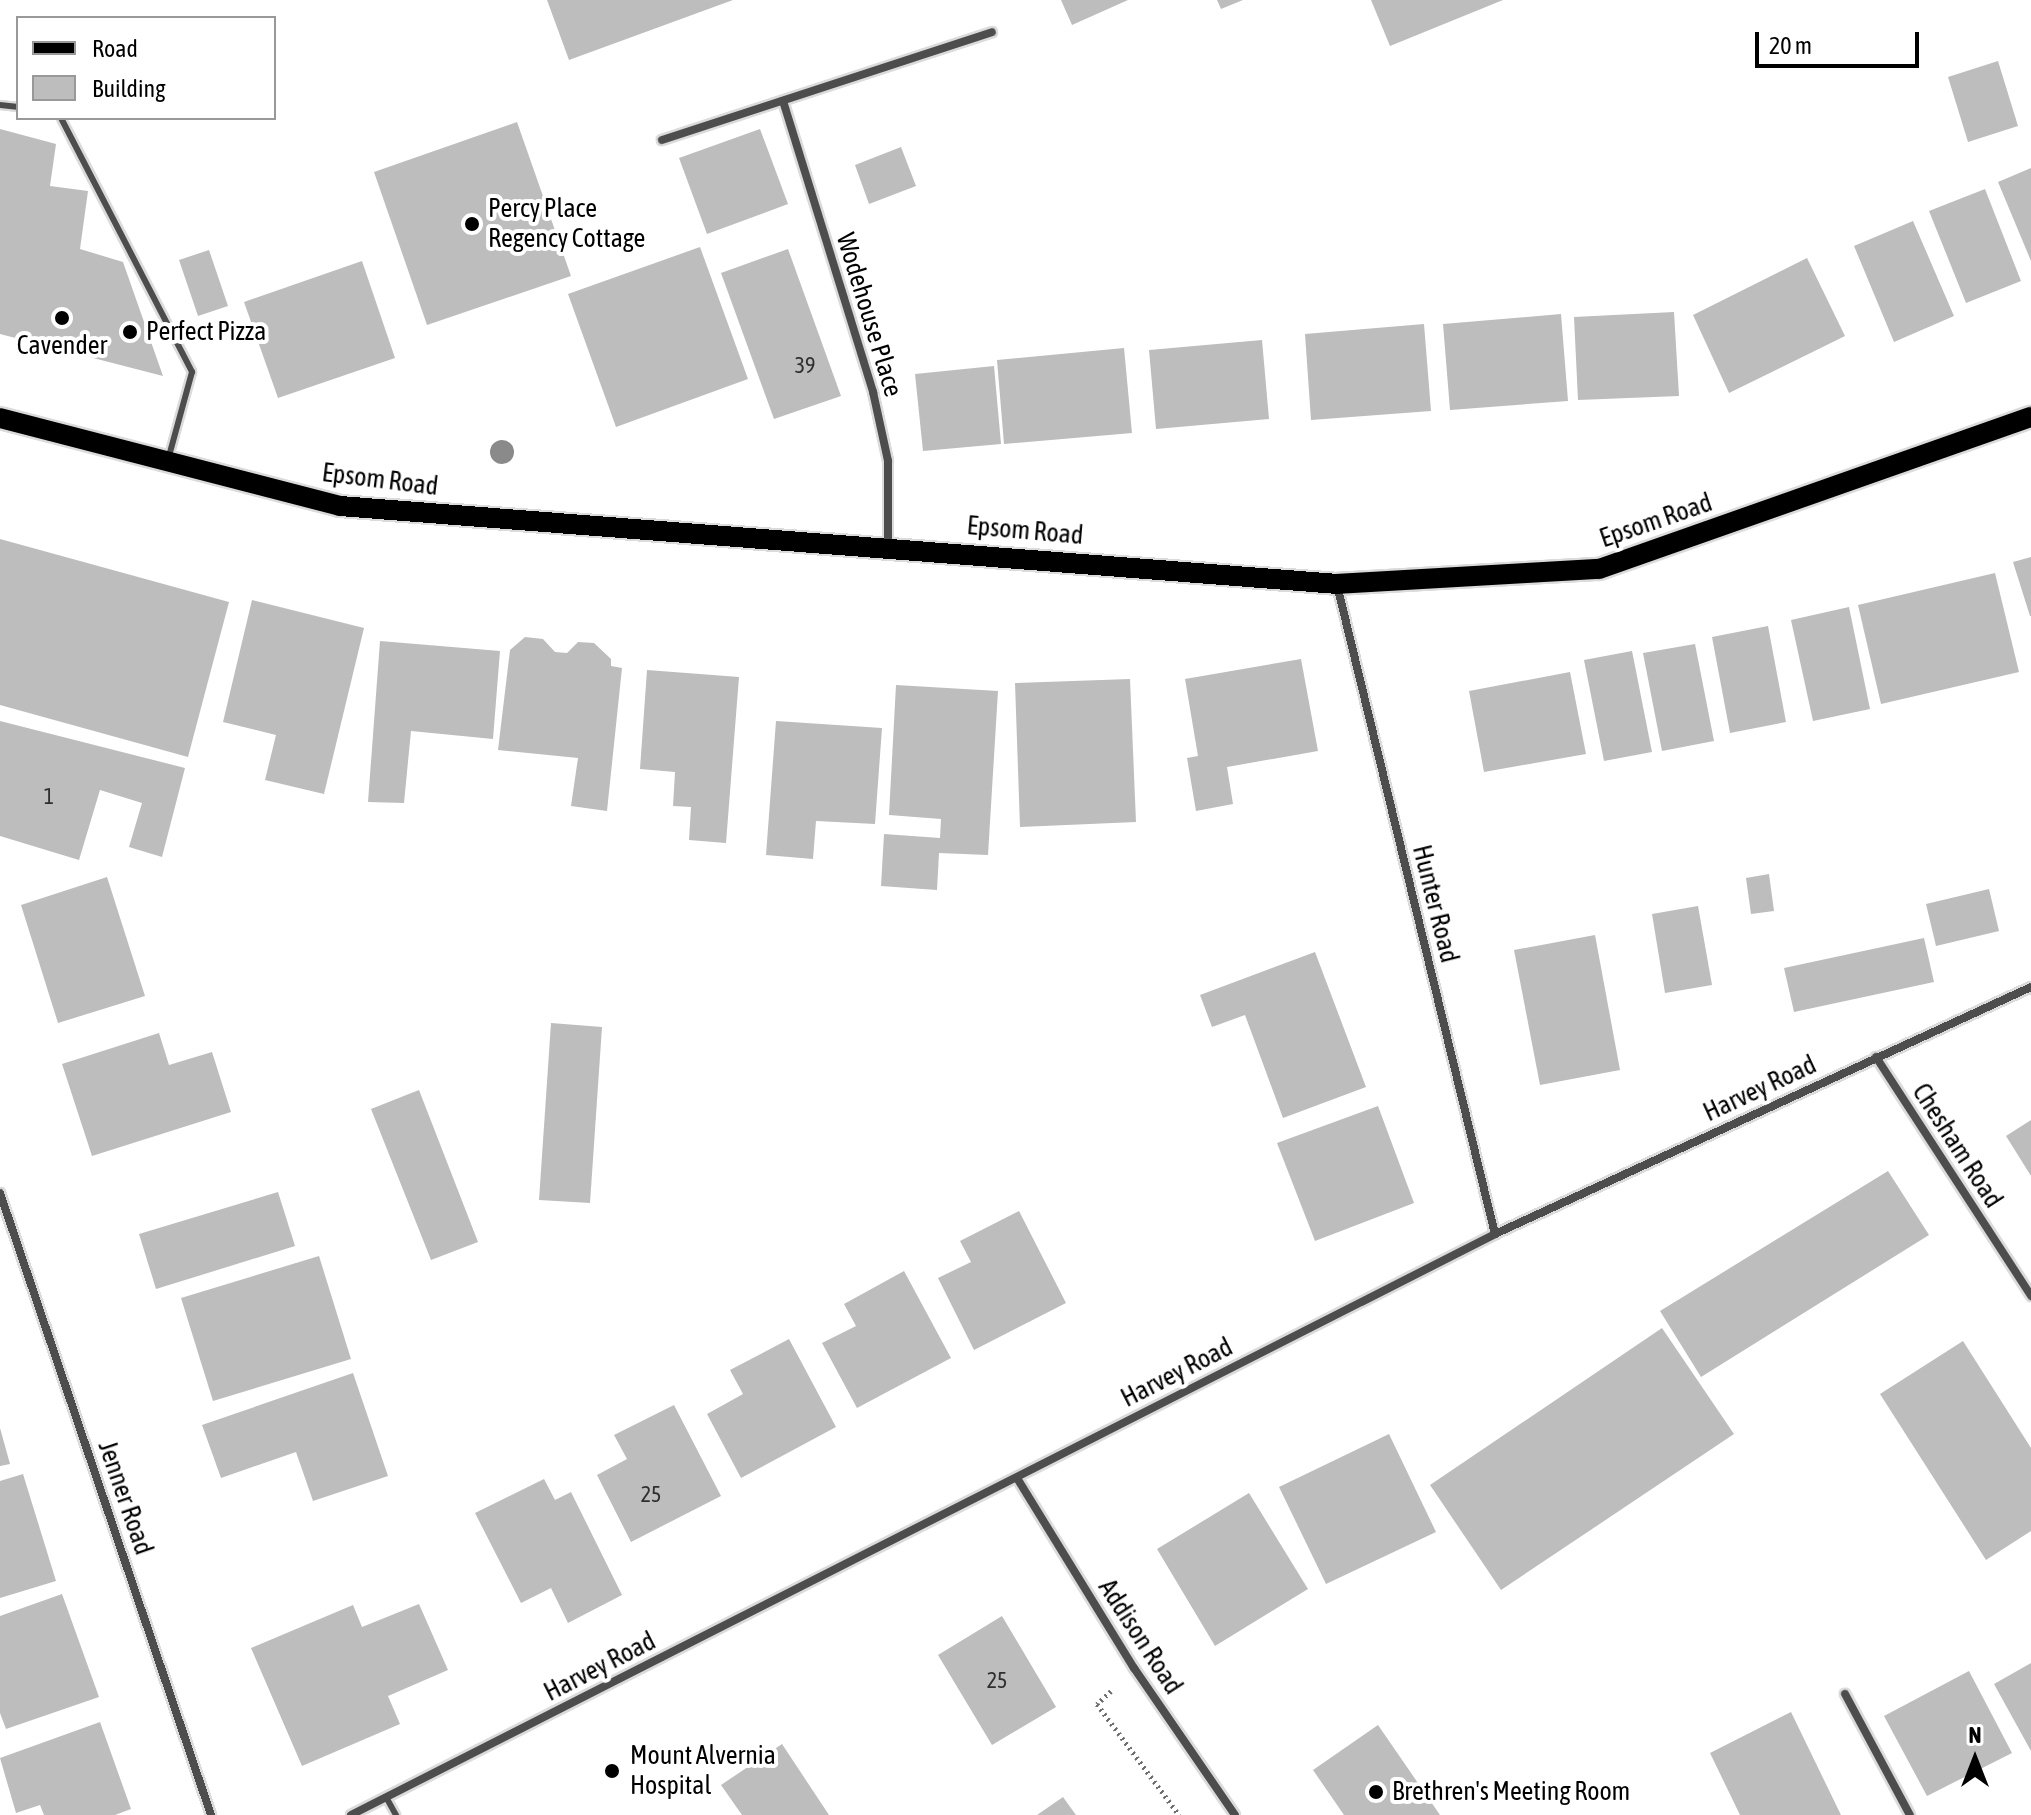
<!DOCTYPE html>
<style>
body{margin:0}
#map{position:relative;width:2031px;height:1815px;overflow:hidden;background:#fff;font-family:"Asap Condensed",sans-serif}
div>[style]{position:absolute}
.building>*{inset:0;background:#bdbdbd}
.path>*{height:5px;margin-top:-2.5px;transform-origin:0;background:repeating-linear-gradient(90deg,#6f6f6f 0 2px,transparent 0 6px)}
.roads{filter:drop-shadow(2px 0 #dbdbdb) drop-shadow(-2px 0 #dbdbdb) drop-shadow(0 2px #dbdbdb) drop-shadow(0 -2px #dbdbdb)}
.service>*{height:6px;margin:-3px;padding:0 3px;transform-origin:3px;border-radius:3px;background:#4d4d4d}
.minor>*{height:8px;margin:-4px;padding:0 4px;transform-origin:4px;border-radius:4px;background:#4d4d4d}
.primary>*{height:20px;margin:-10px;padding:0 10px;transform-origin:10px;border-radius:10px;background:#000}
.trees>*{width:24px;height:24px;margin:-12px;border-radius:50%;background:#8a8a8a}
.dots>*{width:22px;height:22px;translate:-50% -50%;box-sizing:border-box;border:4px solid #fff;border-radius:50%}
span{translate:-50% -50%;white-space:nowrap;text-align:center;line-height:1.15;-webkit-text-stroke:8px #fff;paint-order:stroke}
.number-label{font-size:22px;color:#2f2f2f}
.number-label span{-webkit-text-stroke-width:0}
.poi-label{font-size:26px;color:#000}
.left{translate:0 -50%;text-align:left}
.street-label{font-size:26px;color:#000}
.legend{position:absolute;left:16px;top:16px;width:260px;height:104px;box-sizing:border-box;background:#fff;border:2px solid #999;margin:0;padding:10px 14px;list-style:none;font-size:24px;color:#000}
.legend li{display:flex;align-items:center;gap:16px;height:40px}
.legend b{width:40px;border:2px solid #999}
.north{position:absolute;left:1935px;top:1719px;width:80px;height:80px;-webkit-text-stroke:6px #fff;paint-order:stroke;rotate:0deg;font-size:22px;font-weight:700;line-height:32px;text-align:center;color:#000}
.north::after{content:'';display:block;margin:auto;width:28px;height:36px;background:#000;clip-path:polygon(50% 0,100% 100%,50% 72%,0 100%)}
.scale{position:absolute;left:1755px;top:32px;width:164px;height:36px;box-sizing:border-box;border:4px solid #000;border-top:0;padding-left:10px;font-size:24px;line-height:28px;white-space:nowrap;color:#000;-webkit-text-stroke:6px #fff;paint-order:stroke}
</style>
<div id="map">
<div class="building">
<div style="clip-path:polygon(547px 0,733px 0,569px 60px)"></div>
<div style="clip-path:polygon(1061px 0,1128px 0,1072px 25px)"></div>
<div style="clip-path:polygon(1217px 0,1243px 0,1221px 9px)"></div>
<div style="clip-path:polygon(1371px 0,1503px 0,1390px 46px)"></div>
<div style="clip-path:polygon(1998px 61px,2018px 126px,1968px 142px,1948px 77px)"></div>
<div style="clip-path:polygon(517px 122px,571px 276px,427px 325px,374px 172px)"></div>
<div style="clip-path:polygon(0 129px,56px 144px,50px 186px,88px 191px,80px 249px,123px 262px,163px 376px,0 334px)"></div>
<div style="clip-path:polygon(760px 129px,788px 204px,707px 234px,679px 158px)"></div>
<div style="clip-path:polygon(901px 147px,916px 186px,869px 204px,855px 165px)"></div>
<div style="clip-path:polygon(2031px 168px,2031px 261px,1998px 182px)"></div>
<div style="clip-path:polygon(1985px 189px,2021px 281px,1966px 303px,1929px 211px)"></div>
<div style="clip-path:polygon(1913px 221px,1954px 316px,1894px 342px,1854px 246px)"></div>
<div style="clip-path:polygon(700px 247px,748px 379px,616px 427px,568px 294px)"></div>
<div style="clip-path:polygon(788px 249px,841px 396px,774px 419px,721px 273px)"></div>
<div style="clip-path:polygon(209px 250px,228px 306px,198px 316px,179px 260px)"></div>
<div style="clip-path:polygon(1807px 258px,1845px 336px,1729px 393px,1693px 315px)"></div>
<div style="clip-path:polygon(362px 261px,395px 358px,278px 398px,244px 302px)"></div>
<div style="clip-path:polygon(1674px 312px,1679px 396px,1578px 400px,1574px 317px)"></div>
<div style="clip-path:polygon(1561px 314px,1568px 401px,1450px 410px,1443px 324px)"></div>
<div style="clip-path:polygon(1424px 324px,1431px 411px,1311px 420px,1305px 334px)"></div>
<div style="clip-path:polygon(1262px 340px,1269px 419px,1156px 429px,1149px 350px)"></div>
<div style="clip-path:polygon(1124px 348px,1132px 433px,1004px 444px,997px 360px)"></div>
<div style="clip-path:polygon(994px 366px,1001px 444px,923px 451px,915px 374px)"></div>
<div style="clip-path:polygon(0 539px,229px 602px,188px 757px,0 705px)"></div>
<div style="clip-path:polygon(2031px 557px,2031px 616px,2030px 616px,2013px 562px)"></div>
<div style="clip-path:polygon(1995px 573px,2019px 672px,1881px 704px,1858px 605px)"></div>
<div style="clip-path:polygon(252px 600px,364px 628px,324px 794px,265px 780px,276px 735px,223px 722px)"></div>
<div style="clip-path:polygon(1849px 607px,1870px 709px,1813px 721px,1791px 620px)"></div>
<div style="clip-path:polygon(1768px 626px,1786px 722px,1730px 733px,1712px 637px)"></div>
<div style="clip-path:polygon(525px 637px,543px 639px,555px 652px,567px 653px,578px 642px,594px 643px,611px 659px,611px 666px,622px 668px,607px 811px,571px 806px,578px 758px,498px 750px,510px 650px)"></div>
<div style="clip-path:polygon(380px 641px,500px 651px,493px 739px,411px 731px,404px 803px,368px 802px)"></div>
<div style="clip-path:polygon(1695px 644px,1714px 741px,1662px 751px,1643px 653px)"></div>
<div style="clip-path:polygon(1632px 651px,1652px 752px,1604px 761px,1584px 660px)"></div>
<div style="clip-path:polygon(1301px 659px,1318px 751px,1227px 767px,1233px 804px,1196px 811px,1187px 758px,1198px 756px,1185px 679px)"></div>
<div style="clip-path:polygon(647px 670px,739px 677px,726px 843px,689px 840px,691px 807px,673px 806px,675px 772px,640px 769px)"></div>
<div style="clip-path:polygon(1570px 672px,1586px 754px,1484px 772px,1469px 691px)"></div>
<div style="clip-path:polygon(1130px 679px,1136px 822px,1020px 827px,1015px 683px)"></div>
<div style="clip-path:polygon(896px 685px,998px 691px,988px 855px,939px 853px,937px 890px,881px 886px,884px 834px,940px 838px,941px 819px,889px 815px)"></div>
<div style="clip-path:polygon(0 721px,185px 768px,162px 857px,129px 847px,142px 803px,100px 790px,79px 860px,0 836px)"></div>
<div style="clip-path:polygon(776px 721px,882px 728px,875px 824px,816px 821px,813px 859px,766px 855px)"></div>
<div style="clip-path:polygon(1769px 874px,1774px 911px,1751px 914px,1746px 878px)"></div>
<div style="clip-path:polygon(107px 877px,145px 996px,58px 1023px,21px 905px)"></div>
<div style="clip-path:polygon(1989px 889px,1999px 931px,1936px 946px,1926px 904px)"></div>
<div style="clip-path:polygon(1698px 906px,1712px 985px,1665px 993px,1652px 914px)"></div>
<div style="clip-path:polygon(1595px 935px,1620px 1070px,1540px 1085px,1514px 950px)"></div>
<div style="clip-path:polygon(1924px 938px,1934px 982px,1794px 1012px,1784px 968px)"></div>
<div style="clip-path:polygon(1315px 952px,1366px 1087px,1283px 1118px,1245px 1015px,1212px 1027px,1200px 995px)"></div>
<div style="clip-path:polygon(551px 1023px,602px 1027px,590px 1203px,539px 1200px)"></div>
<div style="clip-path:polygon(159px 1033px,169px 1065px,212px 1052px,231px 1112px,92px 1156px,62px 1064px)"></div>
<div style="clip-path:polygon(419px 1090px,478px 1242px,431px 1260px,371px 1109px)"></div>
<div style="clip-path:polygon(1378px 1106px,1414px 1203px,1315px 1241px,1277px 1143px)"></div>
<div style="clip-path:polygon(2031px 1120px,2031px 1176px,2006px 1136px)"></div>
<div style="clip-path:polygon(1888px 1171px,1929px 1235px,1701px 1377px,1660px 1311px)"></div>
<div style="clip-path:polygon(278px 1192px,295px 1246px,156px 1289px,139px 1234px)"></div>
<div style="clip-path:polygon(1019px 1211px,1066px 1303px,974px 1350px,938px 1278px,971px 1262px,960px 1241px)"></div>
<div style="clip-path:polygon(319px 1256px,351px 1359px,213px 1401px,181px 1298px)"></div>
<div style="clip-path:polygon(904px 1271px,951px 1358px,857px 1408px,822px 1343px,856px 1326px,844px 1304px)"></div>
<div style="clip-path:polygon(1662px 1328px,1734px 1434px,1501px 1590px,1430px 1485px)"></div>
<div style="clip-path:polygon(789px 1339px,836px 1427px,741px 1478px,707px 1414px,743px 1394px,730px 1370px)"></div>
<div style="clip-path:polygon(1963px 1341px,2031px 1448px,2031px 1531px,1986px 1560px,1880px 1394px)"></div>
<div style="clip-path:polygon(353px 1373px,388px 1476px,313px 1501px,296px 1452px,221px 1478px,202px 1425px)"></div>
<div style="clip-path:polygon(674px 1405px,721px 1496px,631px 1542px,597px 1475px,627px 1459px,614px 1435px)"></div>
<div style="clip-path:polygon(0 1428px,10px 1464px,0 1466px)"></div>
<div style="clip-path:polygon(1389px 1434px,1436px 1532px,1326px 1584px,1279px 1487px)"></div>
<div style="clip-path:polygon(23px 1474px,56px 1581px,0 1598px,0 1481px)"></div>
<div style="clip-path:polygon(544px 1479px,555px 1500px,571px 1492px,622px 1595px,568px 1623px,551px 1588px,521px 1603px,475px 1513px)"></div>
<div style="clip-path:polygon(1249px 1493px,1308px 1589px,1215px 1646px,1157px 1549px)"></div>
<div style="clip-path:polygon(62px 1594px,99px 1697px,6px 1729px,0 1713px,0 1616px)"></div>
<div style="clip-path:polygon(419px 1604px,448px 1670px,388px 1696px,400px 1724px,302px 1766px,251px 1648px,353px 1605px,362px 1627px)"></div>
<div style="clip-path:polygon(1002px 1616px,1056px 1707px,992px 1745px,938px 1655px)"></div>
<div style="clip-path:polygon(2031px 1663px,2031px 1751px,1994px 1684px)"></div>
<div style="clip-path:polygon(1969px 1671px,2012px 1753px,1927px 1796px,1884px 1716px)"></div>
<div style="clip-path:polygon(1791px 1712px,1841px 1815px,1740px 1815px,1710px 1753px)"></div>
<div style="clip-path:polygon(100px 1722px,131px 1809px,115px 1815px,44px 1815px,40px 1805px,16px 1813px,0 1758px)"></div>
<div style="clip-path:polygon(1378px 1725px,1440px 1815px,1344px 1815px,1313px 1770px)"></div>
<div style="clip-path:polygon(782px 1744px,829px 1815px,742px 1815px,721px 1785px)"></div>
<div style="clip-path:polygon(1063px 1797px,1076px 1815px,1037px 1815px)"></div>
</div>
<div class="path">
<div style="left:1111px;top:1691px;width:19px;rotate:137deg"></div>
<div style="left:1097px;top:1704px;width:138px;rotate:53.5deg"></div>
</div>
<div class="roads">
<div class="service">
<div style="left:0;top:105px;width:18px;rotate:6deg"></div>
<div style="left:61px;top:118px;width:286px;rotate:62.7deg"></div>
<div style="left:192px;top:372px;width:91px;rotate:105.3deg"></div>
<div style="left:386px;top:1797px;width:21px;rotate:61deg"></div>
</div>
<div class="minor">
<div style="left:783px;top:101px;width:305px;rotate:72.8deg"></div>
<div style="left:873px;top:392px;width:71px;rotate:77.7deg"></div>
<div style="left:888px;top:461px;width:85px;rotate:90deg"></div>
<div style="left:662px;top:140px;width:347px;rotate:-18.1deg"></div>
<div style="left:1337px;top:585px;width:668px;rotate:76.32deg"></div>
<div style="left:1876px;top:1057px;width:285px;rotate:57deg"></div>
<div style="left:0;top:1193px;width:657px;rotate:71.26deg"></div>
<div style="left:1017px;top:1478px;width:223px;rotate:58.4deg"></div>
<div style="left:1134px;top:1668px;width:178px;rotate:55.5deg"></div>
<div style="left:1845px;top:1694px;width:137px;rotate:61.8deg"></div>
<div style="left:351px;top:1815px;width:1283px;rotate:-26.92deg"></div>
<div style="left:1495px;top:1234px;width:590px;rotate:-24.74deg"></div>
</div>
<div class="primary">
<div style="left:0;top:418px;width:351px;rotate:14.5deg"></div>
<div style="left:340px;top:506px;width:1000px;rotate:4.47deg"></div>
<div style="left:1337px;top:584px;width:262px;rotate:-3.3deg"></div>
<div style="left:1599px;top:569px;width:458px;rotate:-19.4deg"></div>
</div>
</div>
<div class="trees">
<div style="left:502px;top:452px"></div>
</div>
<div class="dots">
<div style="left:472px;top:224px;background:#000"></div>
<div style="left:62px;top:318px;background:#000"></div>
<div style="left:130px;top:332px;background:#000"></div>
<div style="left:612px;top:1771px;background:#000"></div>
<div style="left:1376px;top:1792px;background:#000"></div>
</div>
<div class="number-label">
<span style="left:805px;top:366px">39</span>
<span style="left:49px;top:797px">1</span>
<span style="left:651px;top:1495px">25</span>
<span style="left:997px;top:1681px">25</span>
</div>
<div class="poi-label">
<span class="left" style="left:488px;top:224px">Percy Place<br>Regency Cottage</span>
<span class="left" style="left:146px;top:332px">Perfect Pizza</span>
<span style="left:62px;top:346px">Cavender</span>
<span class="left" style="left:630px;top:1771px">Mount Alvernia<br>Hospital</span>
<span class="left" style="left:1392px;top:1792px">Brethren's Meeting Room</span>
</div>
<div class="street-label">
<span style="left:869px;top:315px;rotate:73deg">Wodehouse Place</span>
<span style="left:380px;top:480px;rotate:7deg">Epsom Road</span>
<span style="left:1656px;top:521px;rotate:-19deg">Epsom Road</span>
<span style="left:1025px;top:531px;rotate:5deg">Epsom Road</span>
<span style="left:1435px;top:904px;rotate:76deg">Hunter Road</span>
<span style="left:1760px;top:1089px;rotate:-25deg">Harvey Road</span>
<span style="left:1957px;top:1146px;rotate:57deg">Chesham Road</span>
<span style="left:1177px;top:1373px;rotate:-27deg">Harvey Road</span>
<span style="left:125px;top:1498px;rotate:71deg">Jenner Road</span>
<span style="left:1140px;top:1637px;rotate:57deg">Addison Road</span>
<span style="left:600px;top:1667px;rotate:-27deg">Harvey Road</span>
</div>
<ul class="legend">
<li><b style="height:10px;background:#000"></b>Road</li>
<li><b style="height:22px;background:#bdbdbd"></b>Building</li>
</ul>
<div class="north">N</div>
<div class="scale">20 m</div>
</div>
